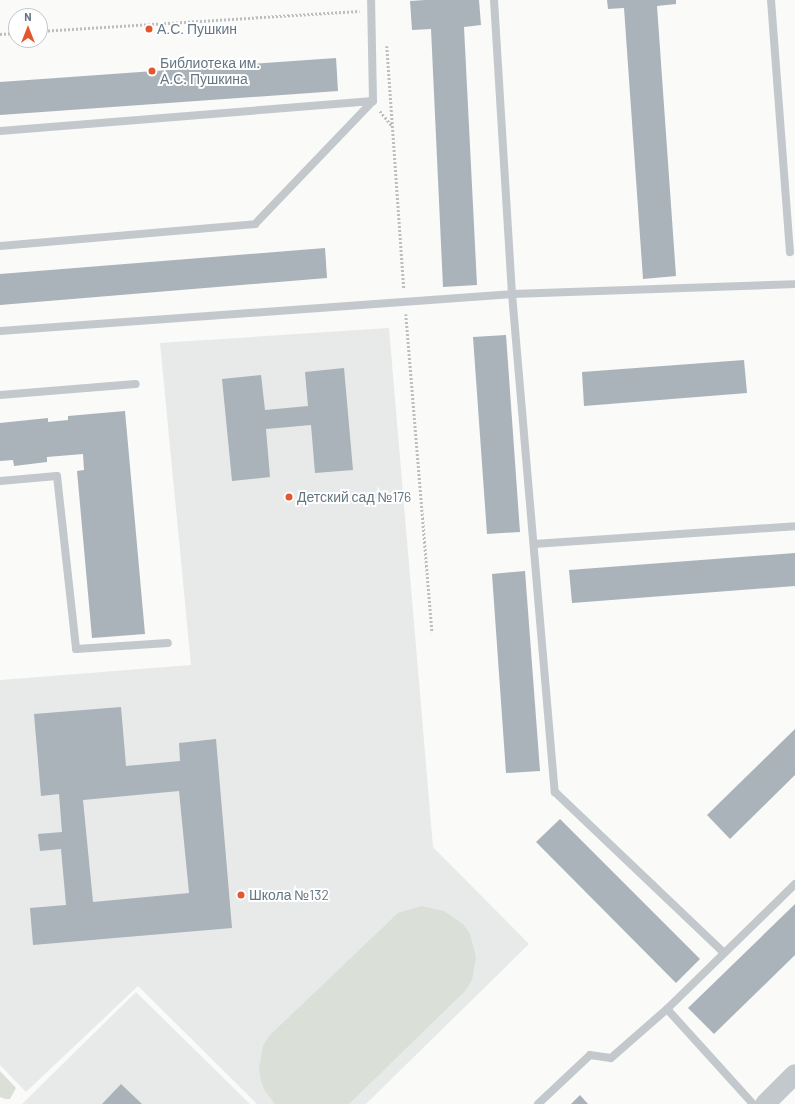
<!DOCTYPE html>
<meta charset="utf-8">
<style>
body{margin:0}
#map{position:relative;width:795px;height:1104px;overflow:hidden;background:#fafaf8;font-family:Barlow,sans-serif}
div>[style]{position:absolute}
.built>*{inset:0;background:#e8e9e9}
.green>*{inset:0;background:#dadfd7}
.building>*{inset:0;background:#aab3b9}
.path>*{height:2.5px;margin-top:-1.25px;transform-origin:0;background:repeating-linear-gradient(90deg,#bbbfc2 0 2px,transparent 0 4px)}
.service>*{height:8px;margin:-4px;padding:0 4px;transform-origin:4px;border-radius:4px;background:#c3c8cc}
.tertiary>*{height:20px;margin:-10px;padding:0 10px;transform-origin:10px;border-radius:10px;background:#c3c8cc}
.dots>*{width:11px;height:11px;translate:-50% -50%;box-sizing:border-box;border:2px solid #fff;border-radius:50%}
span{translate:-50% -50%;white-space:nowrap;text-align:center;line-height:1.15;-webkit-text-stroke:4px #fff;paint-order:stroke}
.poi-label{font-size:14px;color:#657683}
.left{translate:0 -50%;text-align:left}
.north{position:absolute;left:8px;top:8px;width:40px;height:40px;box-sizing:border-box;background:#fff;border:1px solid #c1c8cd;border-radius:50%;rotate:0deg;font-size:11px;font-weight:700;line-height:16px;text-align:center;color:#657683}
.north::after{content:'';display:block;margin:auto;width:14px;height:18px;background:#e4572e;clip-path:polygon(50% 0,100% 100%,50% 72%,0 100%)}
</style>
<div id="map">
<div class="built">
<div style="clip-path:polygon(389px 328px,433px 847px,529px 944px,366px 1104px,257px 1104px,138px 986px,26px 1092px,0 1065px,0 680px,191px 665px,160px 343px)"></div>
<div style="clip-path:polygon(136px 992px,250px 1104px,22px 1104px)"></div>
</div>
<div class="green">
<div style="clip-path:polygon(421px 906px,444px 911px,463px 924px,470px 934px,476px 957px,472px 980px,466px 990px,349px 1104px,275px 1104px,265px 1091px,261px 1081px,259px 1069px,263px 1046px,269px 1036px,398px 913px)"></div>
<div style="clip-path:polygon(0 1071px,16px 1088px,10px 1099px,5px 1099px,0 1097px)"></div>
</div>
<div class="building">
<div style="clip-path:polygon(425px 0,479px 0,481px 25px,464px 27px,477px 285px,443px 287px,431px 29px,412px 30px,410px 1px)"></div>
<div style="clip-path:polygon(607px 0,676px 0,676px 4px,657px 6px,676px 276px,643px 279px,624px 8px,608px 9px)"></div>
<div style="clip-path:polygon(336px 58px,338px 91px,0 115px,0 82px)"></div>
<div style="clip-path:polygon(325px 248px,327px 278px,0 305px,0 274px)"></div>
<div style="clip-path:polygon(506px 335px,520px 532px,487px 534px,473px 337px)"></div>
<div style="clip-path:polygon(744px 360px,747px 393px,584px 406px,582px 372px)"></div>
<div style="clip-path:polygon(344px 368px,353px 470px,315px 473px,311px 425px,266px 429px,270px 477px,232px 481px,222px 379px,261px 375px,265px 410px,308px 406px,305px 372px)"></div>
<div style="clip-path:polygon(125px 411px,145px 634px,92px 638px,77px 471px,84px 470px,83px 454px,47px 457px,47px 462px,14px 466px,13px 460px,0 461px,0 423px,48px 418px,48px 422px,68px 420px,68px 416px)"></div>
<div style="clip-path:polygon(795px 553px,795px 586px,572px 603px,569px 570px)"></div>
<div style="clip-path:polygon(525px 571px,540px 771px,506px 773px,492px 574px)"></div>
<div style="clip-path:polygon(evenodd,121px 707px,126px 766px,180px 761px,179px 743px,216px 739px,232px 928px,33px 945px,30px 908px,66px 905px,61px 849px,40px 851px,38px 834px,62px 832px,59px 794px,41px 796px,34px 714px,121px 707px,179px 791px,189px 893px,93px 902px,83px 800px,179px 791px)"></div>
<div style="clip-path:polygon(795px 729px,795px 775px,730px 839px,707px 815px)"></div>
<div style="clip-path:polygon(560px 819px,700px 959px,676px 983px,536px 842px)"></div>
<div style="clip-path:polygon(795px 904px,795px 955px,714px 1034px,688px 1008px)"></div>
<div style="clip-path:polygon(121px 1084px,142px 1104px,102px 1104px)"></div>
<div style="clip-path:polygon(580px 1095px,588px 1104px,571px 1104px)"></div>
</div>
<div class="path">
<div style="left:40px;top:31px;width:320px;rotate:-3.6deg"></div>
<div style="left:0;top:34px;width:16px;rotate:-4deg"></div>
<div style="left:387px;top:46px;width:244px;rotate:86deg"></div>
<div style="left:380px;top:111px;width:19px;rotate:51deg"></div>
<div style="left:406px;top:314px;width:320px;rotate:85.3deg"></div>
</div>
<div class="service">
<div style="left:494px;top:0;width:295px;rotate:86.5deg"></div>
<div style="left:512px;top:294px;width:283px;rotate:-2deg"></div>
<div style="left:771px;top:0;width:253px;rotate:85.7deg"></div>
<div style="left:0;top:131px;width:374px;rotate:-4.6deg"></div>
<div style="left:0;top:246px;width:256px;rotate:-4.9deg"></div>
<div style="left:255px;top:224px;width:170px;rotate:-46.2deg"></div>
<div style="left:373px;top:101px;width:101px;rotate:-91.1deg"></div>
<div style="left:0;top:331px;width:513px;rotate:-4.13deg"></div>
<div style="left:512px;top:294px;width:500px;rotate:85.1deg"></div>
<div style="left:555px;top:792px;width:233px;rotate:43.6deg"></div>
<div style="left:0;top:395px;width:136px;rotate:-4.6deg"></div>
<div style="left:0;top:481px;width:57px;rotate:-5deg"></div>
<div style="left:57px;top:476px;width:174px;rotate:83.7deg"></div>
<div style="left:76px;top:649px;width:92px;rotate:-3.7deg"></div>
<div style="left:534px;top:544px;width:262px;rotate:-3.9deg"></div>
<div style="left:667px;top:1009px;width:179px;rotate:-44.3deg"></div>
<div style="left:538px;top:1104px;width:71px;rotate:-43.3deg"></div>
<div style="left:590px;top:1055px;width:21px;rotate:8deg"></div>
<div style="left:611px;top:1058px;width:74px;rotate:-41.2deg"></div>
<div style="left:667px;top:1009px;width:128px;rotate:47.8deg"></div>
</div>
<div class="tertiary">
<div style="left:765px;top:1104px;width:42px;rotate:-45deg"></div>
</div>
<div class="dots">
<div style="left:149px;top:29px;background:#e4572e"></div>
<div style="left:152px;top:71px;background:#e4572e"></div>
<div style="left:289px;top:497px;background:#e4572e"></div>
<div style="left:241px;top:895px;background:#e4572e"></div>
</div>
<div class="poi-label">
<span class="left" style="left:157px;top:29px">А.С. Пушкин</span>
<span class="left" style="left:160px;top:71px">Библиотека им.<br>А.С. Пушкина</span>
<span class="left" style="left:297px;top:497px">Детский сад №176</span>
<span class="left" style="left:249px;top:895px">Школа №132</span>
</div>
<div class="north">N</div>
</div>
